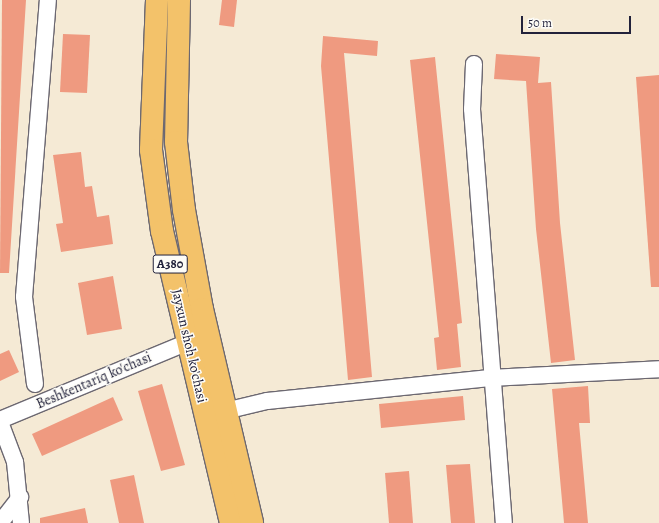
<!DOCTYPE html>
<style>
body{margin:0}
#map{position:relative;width:659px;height:523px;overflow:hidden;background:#f5ead5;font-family:Alegreya,serif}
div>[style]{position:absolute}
.building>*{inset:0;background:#ef9a80}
.roads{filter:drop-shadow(1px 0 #6c6871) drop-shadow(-1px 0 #6c6871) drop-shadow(0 1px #6c6871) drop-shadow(0 -1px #6c6871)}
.minor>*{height:16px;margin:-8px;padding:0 8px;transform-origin:8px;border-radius:8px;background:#fff}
.trunk>*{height:22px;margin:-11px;padding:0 11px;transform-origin:11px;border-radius:11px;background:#f3c26a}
span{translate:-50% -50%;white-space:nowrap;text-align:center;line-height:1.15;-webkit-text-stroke:3px #fdfcf7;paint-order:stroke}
.shield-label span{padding:1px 3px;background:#fdfcf7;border:1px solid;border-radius:3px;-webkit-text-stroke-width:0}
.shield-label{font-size:13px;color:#22223b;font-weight:700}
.street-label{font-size:14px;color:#22223b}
.scale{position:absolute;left:521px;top:16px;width:110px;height:18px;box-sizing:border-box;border:2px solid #22223b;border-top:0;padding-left:5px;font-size:12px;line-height:14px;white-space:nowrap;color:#22223b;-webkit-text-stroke:3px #fdfcf7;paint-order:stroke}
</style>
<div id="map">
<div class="building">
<div style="clip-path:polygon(2px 0,26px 0,9px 273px,0 273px)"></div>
<div style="clip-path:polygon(222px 0,237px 0,234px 27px,219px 25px)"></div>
<div style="clip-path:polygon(63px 34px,90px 35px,87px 93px,60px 92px)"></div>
<div style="clip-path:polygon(323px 36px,378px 41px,377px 56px,344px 53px,372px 377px,348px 380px,321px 66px)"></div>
<div style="clip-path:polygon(496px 54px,540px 57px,538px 83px,551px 82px,560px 223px,575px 360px,551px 363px,536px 229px,526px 81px,494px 79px)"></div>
<div style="clip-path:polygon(435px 57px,462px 323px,457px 324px,461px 367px,437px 370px,434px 338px,439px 337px,410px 60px)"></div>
<div style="clip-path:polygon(659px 75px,659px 287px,651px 287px,636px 77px)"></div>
<div style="clip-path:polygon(81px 152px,85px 187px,92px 186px,97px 217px,109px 215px,113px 244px,61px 252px,56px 224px,63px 223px,53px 155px)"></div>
<div style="clip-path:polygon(113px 276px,122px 329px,87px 335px,78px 283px)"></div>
<div style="clip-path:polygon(9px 350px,19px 372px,0 381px,0 354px)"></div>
<div style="clip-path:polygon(162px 384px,185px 465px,161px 471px,138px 391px)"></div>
<div style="clip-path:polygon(588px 386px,590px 423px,579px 423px,588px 523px,564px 523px,552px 389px)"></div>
<div style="clip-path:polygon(463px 396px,465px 420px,381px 428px,379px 404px)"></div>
<div style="clip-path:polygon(113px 397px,123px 420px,42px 456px,32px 434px)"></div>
<div style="clip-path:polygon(470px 464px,475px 523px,451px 523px,446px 465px)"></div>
<div style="clip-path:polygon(409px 471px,413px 523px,389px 523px,385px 473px)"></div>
<div style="clip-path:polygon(134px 475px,144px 523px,119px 523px,110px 480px)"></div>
<div style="clip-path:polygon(85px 508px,88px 523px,40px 523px,40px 518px)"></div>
</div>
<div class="roads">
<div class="minor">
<div style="left:474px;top:64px;width:45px;rotate:92.5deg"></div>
<div style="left:472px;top:109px;width:415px;rotate:85.6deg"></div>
<div style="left:35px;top:384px;width:88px;rotate:-97.2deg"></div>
<div style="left:24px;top:297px;width:298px;rotate:-85.4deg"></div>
<div style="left:225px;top:411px;width:43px;rotate:-13.4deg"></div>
<div style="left:267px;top:401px;width:224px;rotate:-5.9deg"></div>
<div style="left:490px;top:378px;width:169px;rotate:-3deg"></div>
<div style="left:0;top:420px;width:204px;rotate:-22.5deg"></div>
<div style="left:0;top:422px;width:43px;rotate:69.4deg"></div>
<div style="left:15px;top:462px;width:61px;rotate:84.4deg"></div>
<div style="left:0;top:523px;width:33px;rotate:-52deg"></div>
</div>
<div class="trunk">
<div style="left:157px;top:0;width:150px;rotate:92.3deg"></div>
<div style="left:151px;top:150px;width:82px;rotate:82.3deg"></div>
<div style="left:162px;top:231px;width:300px;rotate:76.7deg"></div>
<div style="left:179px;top:0;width:142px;rotate:91.2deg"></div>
<div style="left:176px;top:142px;width:68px;rotate:83.3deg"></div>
<div style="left:184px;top:210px;width:101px;rotate:79.7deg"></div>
<div style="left:202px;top:309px;width:220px;rotate:76.8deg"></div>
</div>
</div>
<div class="shield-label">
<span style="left:170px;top:264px">A380</span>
</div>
<div class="street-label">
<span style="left:189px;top:346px;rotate:77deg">Jayxun shoh ko'chasi</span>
<span style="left:94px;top:381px;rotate:-23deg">Beshkentariq ko'chasi</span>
</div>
<div class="scale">50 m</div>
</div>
